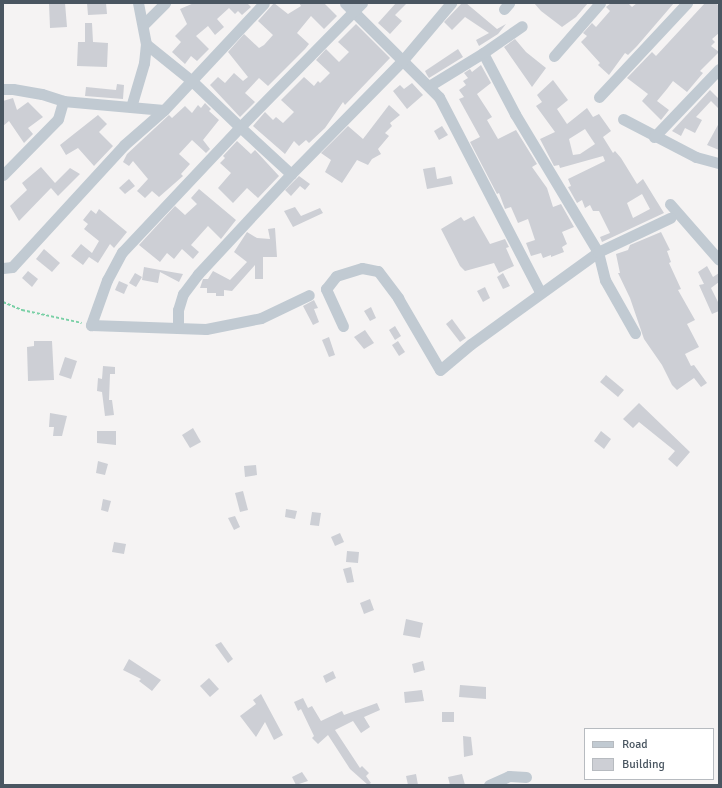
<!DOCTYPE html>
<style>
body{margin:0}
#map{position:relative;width:722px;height:788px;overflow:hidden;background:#f5f3f3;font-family:Signika,sans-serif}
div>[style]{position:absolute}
.building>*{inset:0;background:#cdcfd5}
.path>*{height:1.5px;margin-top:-0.75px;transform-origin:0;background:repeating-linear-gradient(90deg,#7ad0a6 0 3px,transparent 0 5px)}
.minor>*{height:11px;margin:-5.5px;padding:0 5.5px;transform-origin:5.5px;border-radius:5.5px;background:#c1cad2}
span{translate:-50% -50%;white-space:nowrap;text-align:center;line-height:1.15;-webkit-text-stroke:3.5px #fff;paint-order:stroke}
.frame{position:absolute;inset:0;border:4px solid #4a5661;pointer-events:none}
.legend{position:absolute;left:584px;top:728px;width:130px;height:52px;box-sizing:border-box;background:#fff;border:1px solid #b7bbc0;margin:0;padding:5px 7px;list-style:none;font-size:12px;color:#4a5661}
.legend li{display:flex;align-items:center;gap:8px;height:20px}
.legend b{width:20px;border:1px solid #b7bbc0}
</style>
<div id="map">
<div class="building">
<div style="clip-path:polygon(49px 3px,65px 3px,67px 27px,50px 28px)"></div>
<div style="clip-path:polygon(87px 3px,106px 3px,107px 14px,88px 15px)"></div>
<div style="clip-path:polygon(194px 3px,247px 3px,251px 7px,242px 15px,238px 11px,235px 14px,229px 8px,217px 19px,224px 27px,215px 35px,208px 26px,196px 36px,209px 49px,197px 61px,191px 56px,185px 64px,172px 52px,181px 42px,175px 36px,187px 24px,180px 9px)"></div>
<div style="clip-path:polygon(274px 3px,288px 14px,301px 6px,299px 3px,324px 3px,337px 16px,324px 29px,311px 16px,297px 33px,309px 44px,305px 49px,268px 86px,259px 78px,245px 93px,255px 102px,240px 117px,210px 85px,218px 77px,225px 83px,234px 73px,243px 81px,248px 77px,228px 52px,244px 34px,259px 48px,264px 45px,273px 35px,258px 21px)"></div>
<div style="clip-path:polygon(396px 3px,407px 3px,395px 15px,402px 21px,390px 34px,378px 23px)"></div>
<div style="clip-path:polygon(462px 3px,466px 3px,497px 29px,506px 24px,498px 34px,479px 46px,476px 40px,489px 33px,465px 17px,452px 30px,444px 22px)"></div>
<div style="clip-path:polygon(534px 3px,588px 3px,576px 17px,562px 27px,541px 11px)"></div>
<div style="clip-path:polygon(611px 3px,628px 3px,632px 7px,637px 3px,674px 3px,637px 46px,628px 55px,625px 53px,609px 75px,598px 65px,600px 63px,581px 42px,587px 36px,583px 33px,592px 23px,596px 27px,610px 11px,606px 7px)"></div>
<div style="clip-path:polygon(705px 3px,716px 3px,719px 6px,719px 33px,712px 39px,715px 42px,711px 46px,719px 52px,700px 71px,703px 73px,687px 92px,673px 81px,667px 89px,657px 101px,669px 110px,661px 120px,642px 101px,648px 94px,627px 78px,652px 52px,656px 56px)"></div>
<div style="clip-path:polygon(85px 23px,92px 23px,93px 42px,108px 43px,107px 67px,77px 66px,78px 42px,85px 42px)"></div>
<div style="clip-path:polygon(356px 24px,390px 58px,345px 105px,343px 102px,325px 128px,309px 143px,306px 140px,299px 146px,294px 141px,285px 154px,253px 126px,265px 112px,273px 120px,276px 117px,283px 123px,294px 112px,281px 100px,304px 77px,314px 86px,318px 81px,320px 83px,330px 73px,316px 60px,326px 49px,339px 62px,349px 52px,338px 42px)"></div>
<div style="clip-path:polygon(515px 39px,526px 52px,546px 68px,532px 87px,504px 47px)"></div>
<div style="clip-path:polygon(458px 49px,463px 57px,429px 78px,427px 75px,425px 71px)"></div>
<div style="clip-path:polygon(481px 65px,491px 83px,477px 94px,492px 117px,487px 120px,498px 139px,516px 130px,537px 164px,532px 167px,547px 188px,553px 207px,561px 204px,574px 227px,562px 232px,567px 244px,562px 247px,564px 252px,551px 257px,551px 255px,543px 258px,541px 253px,531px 256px,526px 243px,535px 240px,528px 219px,518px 223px,511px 207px,505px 209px,499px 193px,497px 194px,470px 142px,480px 137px,459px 99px,464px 97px,459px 90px,466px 85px,463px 81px,468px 78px,464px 73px,470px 69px,472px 72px)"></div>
<div style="clip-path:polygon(evenodd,553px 80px,568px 100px,557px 109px,567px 124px,587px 108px,593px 117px,599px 114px,611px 131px,603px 137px,613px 153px,615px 151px,621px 158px,637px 184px,643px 179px,664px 213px,602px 242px,600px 237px,610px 233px,599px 211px,593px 211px,590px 205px,585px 208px,582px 200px,577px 203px,568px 187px,571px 186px,568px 179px,605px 161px,603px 156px,560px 168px,559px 165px,554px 166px,540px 139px,555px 132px,536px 106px,542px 102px,537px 95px,553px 80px,585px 129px,595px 144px,580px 154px,573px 155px,569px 139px,585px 129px,553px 80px,642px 194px,650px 209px,633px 218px,627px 203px,642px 194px)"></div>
<div style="clip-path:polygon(412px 83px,423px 95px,407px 109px,393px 91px,400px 85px,404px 89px)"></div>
<div style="clip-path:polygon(117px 84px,124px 85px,123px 99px,85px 96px,86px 87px,116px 90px)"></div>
<div style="clip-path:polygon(710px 90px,719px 99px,719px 109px,711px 101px,696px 117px,702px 120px,695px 133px,685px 128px,681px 136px,672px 131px)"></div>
<div style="clip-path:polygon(13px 98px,17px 110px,28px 102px,43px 117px,28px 128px,33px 134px,24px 143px,9px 121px,3px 126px,3px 101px)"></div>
<div style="clip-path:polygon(205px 103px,211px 109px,209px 111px,219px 120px,203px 140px,210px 149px,206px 153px,192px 140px,179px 154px,190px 164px,181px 174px,183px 176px,159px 197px,152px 191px,145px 198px,137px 191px,148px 179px,133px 161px,129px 166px,123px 162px,127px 154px,169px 115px,172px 118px,185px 106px,192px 113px,198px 105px,201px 108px)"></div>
<div style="clip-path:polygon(389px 105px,400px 115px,390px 123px,392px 126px,385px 133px,389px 136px,378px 149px,381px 154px,372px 159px,368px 165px,357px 160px,342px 183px,325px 172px,331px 160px,321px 153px,348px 126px,363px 139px)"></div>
<div style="clip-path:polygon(98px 115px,107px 124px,99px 132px,113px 146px,94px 166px,78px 148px,66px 155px,60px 145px)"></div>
<div style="clip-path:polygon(719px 123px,719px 150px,707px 145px)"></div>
<div style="clip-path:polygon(442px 126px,448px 135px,439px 140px,434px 131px)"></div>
<div style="clip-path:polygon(237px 141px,251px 154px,255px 150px,279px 176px,258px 198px,247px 188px,233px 203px,218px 188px,231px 173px,220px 163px,225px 158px,223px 156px)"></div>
<div style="clip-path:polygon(41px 167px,55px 183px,70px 168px,80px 174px,58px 196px,51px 188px,19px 221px,10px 206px,27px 190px,22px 183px)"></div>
<div style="clip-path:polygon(435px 167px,437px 179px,451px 176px,453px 184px,427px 189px,423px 169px)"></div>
<div style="clip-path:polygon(299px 176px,310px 184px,305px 190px,300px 186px,291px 196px,285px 190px)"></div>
<div style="clip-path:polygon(129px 179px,135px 186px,125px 194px,119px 188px)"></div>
<div style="clip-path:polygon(199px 189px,236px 220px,221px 239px,208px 226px,191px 245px,199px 252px,193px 259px,182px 249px,174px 259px,167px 253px,160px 262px,139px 245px,175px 206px,185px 215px,197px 204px,191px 198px)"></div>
<div style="clip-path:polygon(295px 207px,301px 216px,320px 208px,323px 213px,293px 227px,284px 211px)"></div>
<div style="clip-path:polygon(99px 209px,127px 232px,114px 248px,110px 244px,98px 263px,89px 257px,83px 265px,71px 256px,81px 244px,92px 253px,99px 241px,84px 229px,88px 224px,83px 220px,91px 210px,96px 214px)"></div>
<div style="clip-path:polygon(474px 216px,490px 244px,505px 239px,509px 247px,506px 248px,514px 266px,499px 273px,494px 263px,465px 271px,460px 266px,441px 229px,461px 217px,464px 221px)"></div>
<div style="clip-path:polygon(275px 228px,277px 257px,263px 257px,263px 279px,255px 279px,255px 265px,232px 291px,224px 290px,224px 296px,216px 296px,216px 293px,207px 293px,207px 288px,200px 288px,203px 279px,208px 279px,213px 271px,230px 280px,247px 262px,234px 252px,247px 232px,257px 238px,270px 239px,268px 229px)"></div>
<div style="clip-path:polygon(661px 232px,670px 250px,667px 251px,671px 262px,669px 263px,681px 289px,678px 290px,695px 320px,687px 324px,699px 347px,685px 354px,691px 366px,694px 365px,707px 383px,701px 387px,694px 378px,677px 390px,672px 385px,662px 365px,644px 339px,630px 298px,618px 273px,620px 273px,616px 254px,628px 250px,630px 245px)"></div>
<div style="clip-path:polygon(44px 249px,60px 263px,52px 272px,36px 259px)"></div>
<div style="clip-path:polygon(707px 266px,713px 277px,719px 273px,719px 282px,711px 288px,719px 304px,719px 311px,712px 314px,699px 285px,704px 284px,698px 272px)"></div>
<div style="clip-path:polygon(144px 267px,160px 270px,183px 274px,179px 282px,160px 272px,158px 283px,142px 280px)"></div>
<div style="clip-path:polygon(28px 271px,38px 279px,32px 287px,22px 278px)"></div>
<div style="clip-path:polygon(135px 273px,142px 277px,136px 287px,129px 283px)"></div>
<div style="clip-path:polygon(503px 273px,510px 286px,503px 289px,497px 277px)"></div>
<div style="clip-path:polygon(119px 281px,128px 285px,124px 294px,115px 290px)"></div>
<div style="clip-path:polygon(485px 287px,490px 298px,483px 302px,477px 291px)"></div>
<div style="clip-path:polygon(314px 300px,318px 308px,314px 309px,319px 322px,313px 325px,303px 306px)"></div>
<div style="clip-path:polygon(371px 307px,376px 318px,370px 321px,364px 311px)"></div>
<div style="clip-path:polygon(452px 319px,466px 338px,460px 342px,446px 324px)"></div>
<div style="clip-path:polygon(395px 326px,401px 336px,395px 340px,389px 330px)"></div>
<div style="clip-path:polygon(365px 330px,374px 343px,364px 349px,354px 337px)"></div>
<div style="clip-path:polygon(329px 337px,335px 355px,329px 357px,322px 340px)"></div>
<div style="clip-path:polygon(34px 341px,52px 341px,54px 380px,28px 381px,27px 347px,34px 346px)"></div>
<div style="clip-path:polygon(398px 341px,405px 352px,399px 356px,392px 345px)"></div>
<div style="clip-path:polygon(65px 357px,77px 361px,71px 379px,59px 375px)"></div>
<div style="clip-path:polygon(103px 366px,115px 367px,115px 374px,110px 374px,109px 400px,112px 400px,114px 415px,105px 416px,102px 392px,97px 391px,98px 378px,102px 379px)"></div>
<div style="clip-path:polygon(606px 375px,624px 390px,618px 397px,600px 382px)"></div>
<div style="clip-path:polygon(639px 403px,690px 452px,677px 467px,668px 459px,675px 451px,639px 422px,633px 428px,623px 419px)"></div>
<div style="clip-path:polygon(50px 413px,67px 416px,62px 436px,53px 436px,54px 427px,49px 427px)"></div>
<div style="clip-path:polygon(193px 428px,201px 442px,190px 448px,182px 435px)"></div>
<div style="clip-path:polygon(97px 431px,116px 431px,116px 445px,97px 443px)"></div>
<div style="clip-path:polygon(601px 431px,611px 439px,604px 449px,594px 441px)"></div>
<div style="clip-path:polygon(98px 461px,108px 464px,105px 475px,96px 473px)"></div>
<div style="clip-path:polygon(256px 465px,257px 475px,245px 477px,244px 466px)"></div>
<div style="clip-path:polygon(243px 491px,248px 510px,240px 512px,235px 493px)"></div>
<div style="clip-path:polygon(103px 499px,111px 501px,108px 512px,101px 510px)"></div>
<div style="clip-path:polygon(286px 509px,297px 511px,295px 519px,285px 517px)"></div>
<div style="clip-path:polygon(312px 512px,321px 513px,319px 526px,310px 525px)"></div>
<div style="clip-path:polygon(235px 516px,240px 527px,234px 530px,228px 518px)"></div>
<div style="clip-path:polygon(340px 533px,344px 542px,335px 546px,331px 537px)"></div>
<div style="clip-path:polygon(114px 542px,126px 544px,124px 554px,112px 552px)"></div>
<div style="clip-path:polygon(347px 551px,359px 552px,358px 563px,346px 562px)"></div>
<div style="clip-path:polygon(351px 567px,354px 582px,347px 583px,343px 569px)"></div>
<div style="clip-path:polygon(370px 599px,374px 610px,364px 614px,360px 603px)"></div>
<div style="clip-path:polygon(406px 619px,423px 623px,420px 638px,403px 635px)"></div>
<div style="clip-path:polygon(221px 642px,233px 659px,228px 663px,215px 645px)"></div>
<div style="clip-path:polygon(129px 659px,161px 680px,152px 691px,139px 681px,141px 679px,123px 670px)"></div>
<div style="clip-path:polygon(423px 661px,425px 670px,414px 673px,412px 664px)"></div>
<div style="clip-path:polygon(333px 671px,336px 678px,326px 683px,323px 676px)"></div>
<div style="clip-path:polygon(209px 678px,219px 689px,210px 697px,200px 686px)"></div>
<div style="clip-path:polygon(460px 685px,486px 687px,486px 699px,459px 697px)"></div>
<div style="clip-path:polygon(422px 690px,424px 701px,405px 703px,404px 692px)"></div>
<div style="clip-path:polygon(261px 694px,283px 735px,274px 740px,265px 722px,256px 737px,240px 716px,256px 704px,253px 700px)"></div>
<div style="clip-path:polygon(303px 698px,308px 708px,312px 706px,321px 721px,342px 711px,344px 715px,377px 703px,380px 710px,364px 717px,370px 727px,361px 733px,353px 721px,335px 730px,360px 768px,362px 766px,369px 773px,366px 776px,371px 783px,368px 785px,350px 769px,328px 735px,318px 744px,312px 738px,314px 736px,301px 709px,298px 711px,294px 702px)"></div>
<div style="clip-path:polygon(442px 712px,454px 712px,454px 722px,442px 722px)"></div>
<div style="clip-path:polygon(463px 736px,471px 737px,473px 755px,464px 757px)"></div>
<div style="clip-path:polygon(302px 772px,308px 781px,296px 785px,292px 777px)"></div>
<div style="clip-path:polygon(416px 774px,418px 785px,408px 785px,406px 776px)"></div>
<div style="clip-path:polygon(462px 774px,465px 785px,450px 785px,448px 777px)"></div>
</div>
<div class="path">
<div style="left:3px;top:302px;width:21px;rotate:23deg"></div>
<div style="left:22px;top:310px;width:61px;rotate:12.2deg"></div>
</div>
<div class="minor">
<div style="left:345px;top:3px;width:133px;rotate:45deg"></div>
<div style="left:439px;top:97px;width:220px;rotate:62.6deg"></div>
<div style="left:504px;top:9px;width:8px;rotate:-50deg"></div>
<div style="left:144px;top:24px;width:30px;rotate:-45deg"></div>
<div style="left:146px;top:44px;width:59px;rotate:38.8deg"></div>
<div style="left:192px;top:81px;width:66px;rotate:43.8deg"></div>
<div style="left:240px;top:127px;width:172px;rotate:133.3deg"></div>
<div style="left:122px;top:252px;width:32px;rotate:118deg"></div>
<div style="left:107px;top:280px;width:48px;rotate:109.6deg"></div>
<div style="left:91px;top:325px;width:115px;rotate:2deg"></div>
<div style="left:206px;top:329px;width:56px;rotate:-11.3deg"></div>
<div style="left:261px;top:318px;width:53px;rotate:-25.6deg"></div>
<div style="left:483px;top:53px;width:69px;rotate:62.3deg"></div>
<div style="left:515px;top:114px;width:161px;rotate:59deg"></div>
<div style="left:598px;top:252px;width:29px;rotate:76deg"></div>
<div style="left:605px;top:280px;width:61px;rotate:60.5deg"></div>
<div style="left:554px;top:56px;width:70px;rotate:-49deg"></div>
<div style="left:429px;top:86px;width:63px;rotate:-31.4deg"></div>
<div style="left:483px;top:53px;width:47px;rotate:-34.7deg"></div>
<div style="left:3px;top:89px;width:10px"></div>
<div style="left:13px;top:89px;width:29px;rotate:10deg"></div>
<div style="left:42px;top:94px;width:22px;rotate:18deg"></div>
<div style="left:63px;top:101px;width:101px;rotate:5.1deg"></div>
<div style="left:164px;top:110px;width:146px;rotate:-46.9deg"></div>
<div style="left:599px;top:97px;width:129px;rotate:-46.9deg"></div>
<div style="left:131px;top:107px;width:46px;rotate:-73.5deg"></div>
<div style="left:144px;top:63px;width:19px;rotate:-84deg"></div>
<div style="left:146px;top:44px;width:42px;rotate:-101deg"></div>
<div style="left:623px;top:119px;width:82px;rotate:27.5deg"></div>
<div style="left:696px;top:157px;width:24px;rotate:15deg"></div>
<div style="left:654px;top:137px;width:94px;rotate:-46.3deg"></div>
<div style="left:291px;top:174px;width:69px;rotate:-137.3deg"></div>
<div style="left:240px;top:127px;width:174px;rotate:-45.5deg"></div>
<div style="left:3px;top:175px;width:78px;rotate:-45.5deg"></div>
<div style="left:58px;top:119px;width:19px;rotate:-74deg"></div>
<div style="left:670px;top:204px;width:74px;rotate:48.8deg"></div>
<div style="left:3px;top:268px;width:9px;rotate:-6deg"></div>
<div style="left:12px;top:267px;width:166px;rotate:-47.4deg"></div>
<div style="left:124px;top:145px;width:53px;rotate:-41.2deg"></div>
<div style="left:343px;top:326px;width:41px;rotate:-114.7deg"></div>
<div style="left:326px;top:289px;width:16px;rotate:-52deg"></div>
<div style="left:336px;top:276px;width:27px;rotate:-17deg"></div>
<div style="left:362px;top:268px;width:16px;rotate:11deg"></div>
<div style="left:378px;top:271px;width:34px;rotate:53deg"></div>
<div style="left:398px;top:298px;width:83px;rotate:59.7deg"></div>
<div style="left:440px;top:370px;width:40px;rotate:-40deg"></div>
<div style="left:471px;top:344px;width:157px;rotate:-35.9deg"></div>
<div style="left:598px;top:252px;width:80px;rotate:-25.3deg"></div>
<div style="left:178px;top:328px;width:18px;rotate:-90deg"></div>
<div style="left:178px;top:310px;width:17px;rotate:-73deg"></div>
<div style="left:183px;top:294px;width:25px;rotate:-53deg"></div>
<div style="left:198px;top:274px;width:137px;rotate:-47.1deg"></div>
<div style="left:291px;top:174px;width:160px;rotate:-45.5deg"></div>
<div style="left:403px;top:60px;width:75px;rotate:-49.9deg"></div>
<div style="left:489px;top:785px;width:22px;rotate:-24deg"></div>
<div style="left:509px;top:776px;width:17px;rotate:3deg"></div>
</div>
<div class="frame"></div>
<ul class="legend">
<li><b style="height:5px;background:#c1cad2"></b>Road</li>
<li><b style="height:11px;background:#cdcfd5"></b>Building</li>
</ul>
</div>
